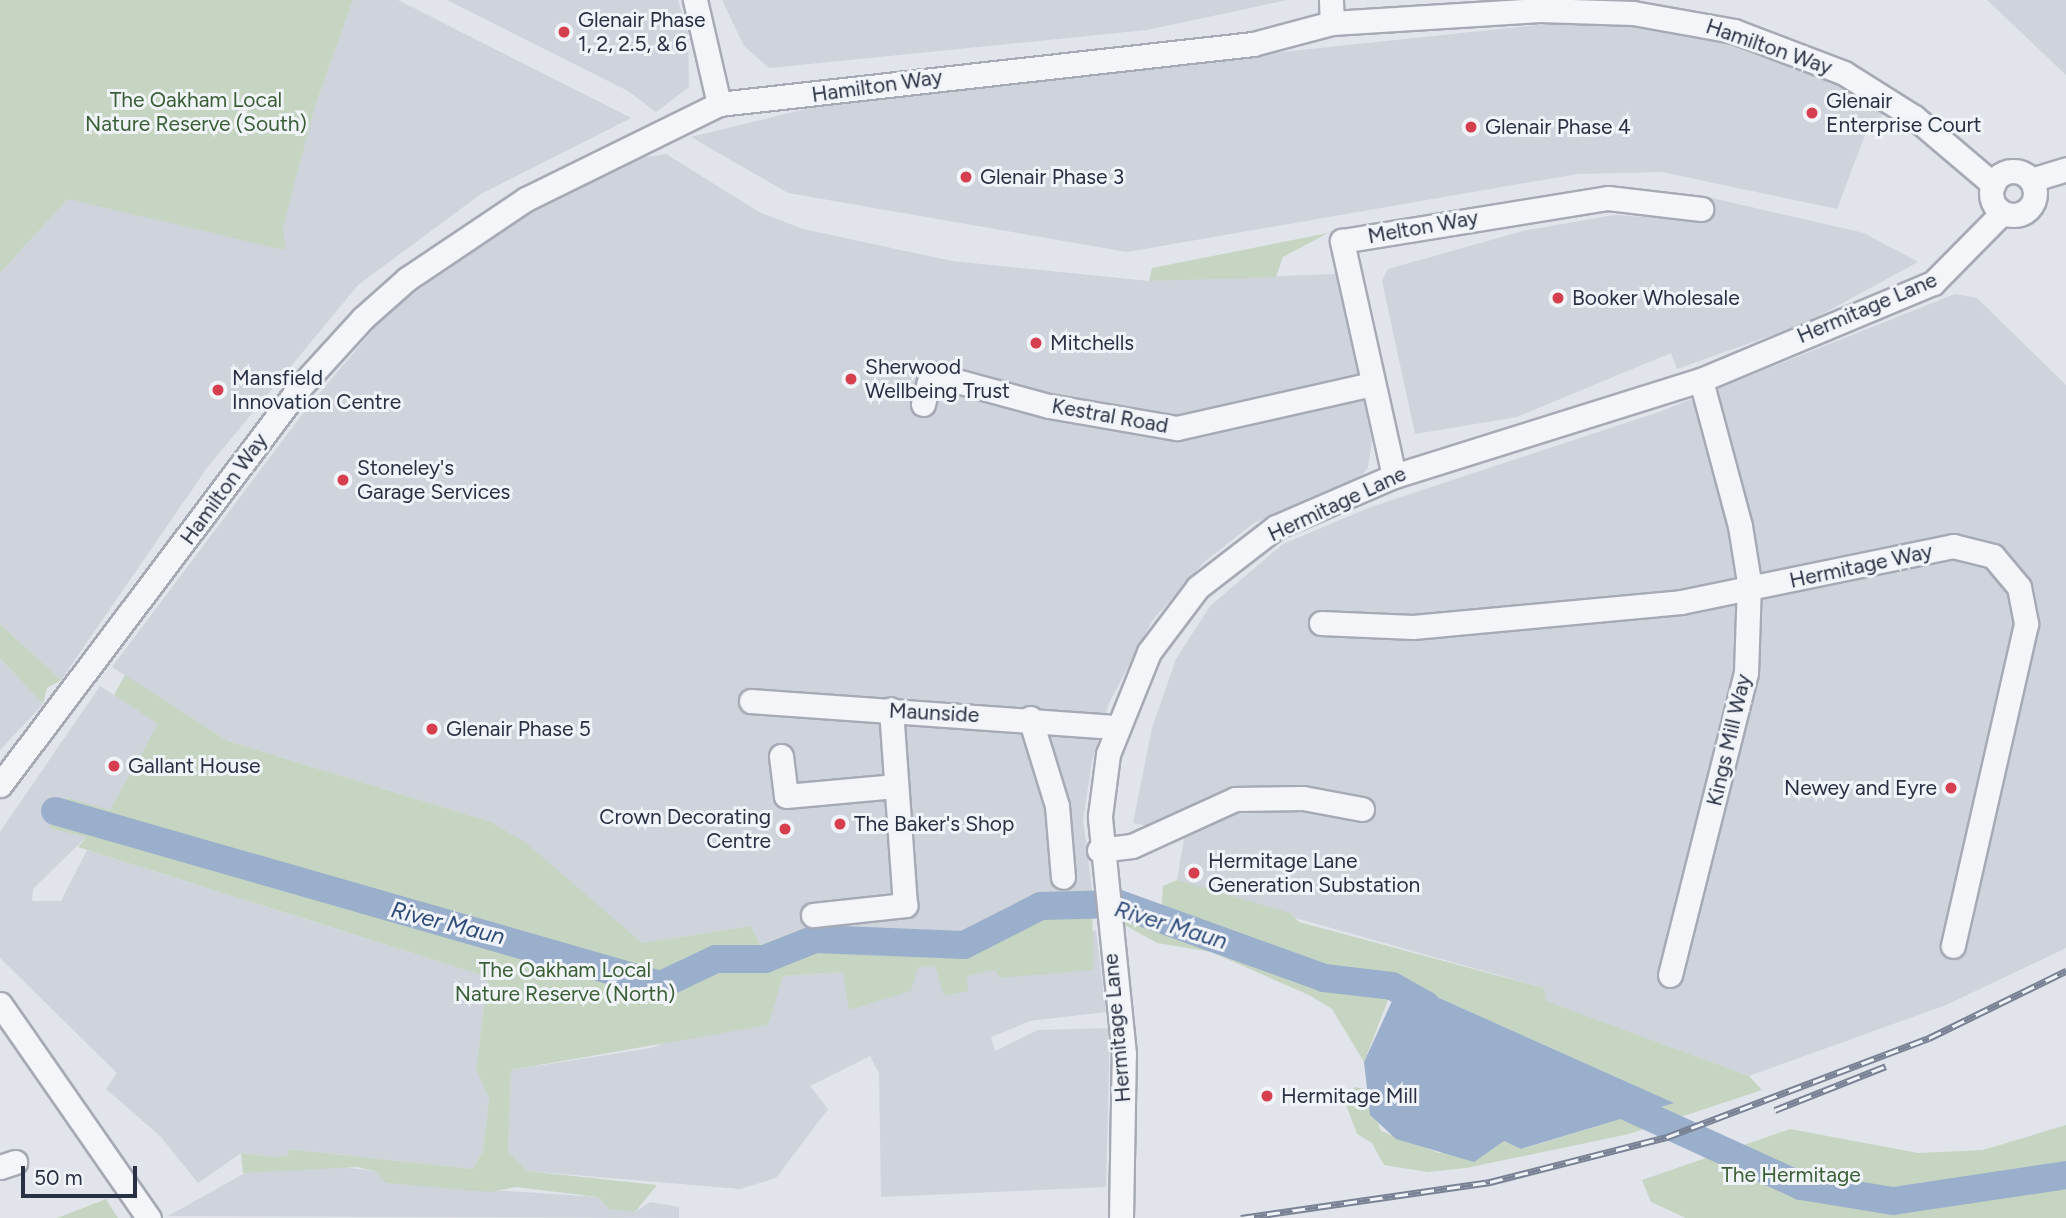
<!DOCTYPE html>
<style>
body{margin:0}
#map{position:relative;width:2066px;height:1218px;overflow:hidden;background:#e1e4ea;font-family:Figtree,sans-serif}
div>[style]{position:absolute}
.built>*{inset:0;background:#ced3dc}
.green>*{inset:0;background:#c5d5c1}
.water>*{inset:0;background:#9aafcc}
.river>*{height:28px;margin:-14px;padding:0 14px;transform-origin:14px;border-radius:14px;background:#9aafcc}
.roads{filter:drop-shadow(2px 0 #a6aab5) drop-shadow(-2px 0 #a6aab5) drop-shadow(0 2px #a6aab5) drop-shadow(0 -2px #a6aab5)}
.minor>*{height:23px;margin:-11.5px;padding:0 11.5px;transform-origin:11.5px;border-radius:11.5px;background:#f4f5f8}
.minor>.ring{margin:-11.5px;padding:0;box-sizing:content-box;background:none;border:23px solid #f4f5f8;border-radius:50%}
.rail>*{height:7px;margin-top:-3.5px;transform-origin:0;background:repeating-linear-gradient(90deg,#f0f3f7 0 13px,#798295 0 26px);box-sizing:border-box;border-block:2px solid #798295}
.dots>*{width:19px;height:19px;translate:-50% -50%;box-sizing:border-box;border:4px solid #f0f3f7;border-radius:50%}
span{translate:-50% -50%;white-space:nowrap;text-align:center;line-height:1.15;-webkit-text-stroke:6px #f0f3f7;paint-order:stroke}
.poi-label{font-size:21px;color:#283043}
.left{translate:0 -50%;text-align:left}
.right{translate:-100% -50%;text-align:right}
.street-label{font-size:21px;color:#283043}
.park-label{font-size:21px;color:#3a5f34}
.water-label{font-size:23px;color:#2f4c79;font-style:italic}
.scale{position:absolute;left:21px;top:1166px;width:116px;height:32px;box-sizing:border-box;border:4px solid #283043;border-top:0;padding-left:9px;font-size:21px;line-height:24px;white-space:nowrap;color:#283043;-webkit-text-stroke:5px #f0f3f7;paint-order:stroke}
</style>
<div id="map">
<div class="built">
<div style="clip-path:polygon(353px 0,398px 0,631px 118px,481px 194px,358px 285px,207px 468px,61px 680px,0 624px,0 273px,68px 199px,282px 229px,315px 106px)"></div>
<div style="clip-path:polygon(447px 0,678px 0,688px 32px,689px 87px,656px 112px,628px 91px)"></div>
<div style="clip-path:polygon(722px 0,1287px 0,1147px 30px,769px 68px,744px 46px)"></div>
<div style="clip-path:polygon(1987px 0,2066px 0,2066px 75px)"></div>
<div style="clip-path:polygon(1556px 23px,1637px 24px,1714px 37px,1817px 70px,1885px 113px,1867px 130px,1837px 209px,1662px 172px,1577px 174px,1127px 252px,788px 193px,691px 137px,855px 97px)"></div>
<div style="clip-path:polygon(666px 154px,759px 212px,803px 229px,952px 261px,1149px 281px,1336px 274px,1372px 441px,1368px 467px,1359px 479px,1254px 523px,1204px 562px,1152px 621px,1109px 703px,1092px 761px,1083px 820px,1092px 889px,1024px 902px,971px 933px,854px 927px,760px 945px,751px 926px,642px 943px,491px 822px,228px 741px,112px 667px,307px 408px,388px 312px,535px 206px,628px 160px)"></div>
<div style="clip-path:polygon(1699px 195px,1864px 233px,1918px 262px,1806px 323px,1677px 369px,1671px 353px,1517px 417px,1415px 434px,1382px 281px,1388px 269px,1523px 231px,1614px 215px,1699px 220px)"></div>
<div style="clip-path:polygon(1955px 294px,1977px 298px,2066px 385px,2066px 948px,1946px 1005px,1749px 1076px,1545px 1001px,1544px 988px,1204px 892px,1177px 880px,1185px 833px,1133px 823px,1152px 728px,1176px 659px,1210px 606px,1283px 544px,1371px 507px,1659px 412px)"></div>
<div style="clip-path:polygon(0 658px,43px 704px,0 750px)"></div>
<div style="clip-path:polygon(100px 686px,159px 724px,110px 810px,67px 799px,86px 837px,33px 889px,32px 901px,61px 901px,87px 850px,488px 977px,476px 1069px,489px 1098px,483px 1150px,473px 1169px,289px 1149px,289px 1155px,274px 1157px,241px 1153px,198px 1183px,160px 1136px,106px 1089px,117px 1073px,0 958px,0 832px)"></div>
<div style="clip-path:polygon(1096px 930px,1106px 1012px,1030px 1021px,991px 1037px,995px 1051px,1038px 1030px,1110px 1028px,1106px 1187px,881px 1197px,879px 1073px,870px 1056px,810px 1086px,828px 1109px,776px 1178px,740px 1189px,527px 1171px,508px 1151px,511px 1070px,651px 1048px,771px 1002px,783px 976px,935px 966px)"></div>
<div style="clip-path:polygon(315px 1164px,375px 1171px,386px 1183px,598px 1197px,609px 1209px,635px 1212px,650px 1202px,679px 1207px,679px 1218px,168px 1216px,252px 1169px)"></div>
</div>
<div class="green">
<div style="clip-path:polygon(0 0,353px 0,315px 106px,283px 227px,285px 250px,68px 199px,0 273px)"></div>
<div style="clip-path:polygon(1328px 233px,1283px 257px,1276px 277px,1149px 281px,1152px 268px)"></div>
<div style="clip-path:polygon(0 624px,61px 680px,47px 688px,43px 704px,0 658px)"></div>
<div style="clip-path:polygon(125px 675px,228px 741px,491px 822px,526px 843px,642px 943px,751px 926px,760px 945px,789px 934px,854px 927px,971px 933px,1024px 902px,1092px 889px,1093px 970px,1000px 978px,995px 970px,967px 976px,968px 991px,944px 996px,935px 966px,918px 967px,911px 991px,849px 1010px,843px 972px,783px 976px,768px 1025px,511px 1070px,508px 1151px,527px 1171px,657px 1185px,635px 1212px,609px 1209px,598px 1197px,516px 1187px,490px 1192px,386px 1183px,375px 1171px,357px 1167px,243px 1173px,241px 1153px,274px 1157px,289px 1155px,288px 1149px,473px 1169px,483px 1150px,489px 1099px,476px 1069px,488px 977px,78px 847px,86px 837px,49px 828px,67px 798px,110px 810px,158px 724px,114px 695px)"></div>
<div style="clip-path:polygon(1177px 880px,1290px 913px,1299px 922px,1544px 988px,1546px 1001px,1749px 1076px,1762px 1090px,1629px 1134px,1466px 1168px,1428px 1172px,1384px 1165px,1372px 1143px,1357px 1134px,1345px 1102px,1355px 1087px,1365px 1089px,1381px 1131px,1439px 1153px,1504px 1141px,1522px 1149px,1673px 1103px,1428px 993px,1393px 987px,1364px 1062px,1332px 1009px,1309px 995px,1211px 952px,1157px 943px,1123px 924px,1119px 911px,1139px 907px,1161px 917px,1163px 886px)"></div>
<div style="clip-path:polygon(2066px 1125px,2066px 1218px,1686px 1218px,1651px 1202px,1642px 1180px,1790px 1129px,1918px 1153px,1983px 1150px)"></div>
<div style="clip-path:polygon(106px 1199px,118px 1218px,57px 1218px,96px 1203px)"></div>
</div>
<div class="water">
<div style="clip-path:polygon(1392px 986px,1428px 993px,1674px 1103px,1521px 1149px,1504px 1141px,1474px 1162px,1396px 1139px,1370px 1115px,1364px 1062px,1392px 1001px)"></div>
</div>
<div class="river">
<div style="left:55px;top:811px;width:630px;rotate:16.02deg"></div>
<div style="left:661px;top:985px;width:61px;rotate:-25.3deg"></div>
<div style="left:716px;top:959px;width:49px"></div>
<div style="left:765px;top:959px;width:54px;rotate:-21.8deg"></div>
<div style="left:815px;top:939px;width:149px;rotate:2.3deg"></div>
<div style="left:964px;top:945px;width:86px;rotate:-26.9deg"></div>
<div style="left:1041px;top:906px;width:78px;rotate:-1.5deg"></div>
<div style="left:1119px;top:904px;width:218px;rotate:19.8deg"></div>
<div style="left:1324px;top:978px;width:68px;rotate:6.7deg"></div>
<div style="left:1392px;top:986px;width:39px;rotate:29deg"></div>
<div style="left:1608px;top:1098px;width:212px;rotate:24.5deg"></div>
<div style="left:1801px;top:1186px;width:93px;rotate:9.3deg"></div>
<div style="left:1893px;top:1201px;width:175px;rotate:-8.5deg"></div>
</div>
<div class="roads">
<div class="minor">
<div style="left:695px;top:0;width:107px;rotate:77deg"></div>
<div style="left:1331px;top:0;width:23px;rotate:88deg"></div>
<div class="ring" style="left:1991px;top:171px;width:21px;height:21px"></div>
<div style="left:2031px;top:180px;width:37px;rotate:-17deg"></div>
<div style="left:923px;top:404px;width:31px;rotate:-75deg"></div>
<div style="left:931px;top:374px;width:122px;rotate:15.2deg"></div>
<div style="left:1049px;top:406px;width:130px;rotate:9.8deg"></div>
<div style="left:1177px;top:428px;width:200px;rotate:-12.7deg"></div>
<div style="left:1394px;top:476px;width:241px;rotate:-102.5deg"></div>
<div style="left:1342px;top:241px;width:269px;rotate:-9.2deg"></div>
<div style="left:1608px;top:198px;width:94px;rotate:6.7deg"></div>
<div style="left:1321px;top:623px;width:92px;rotate:2.5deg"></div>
<div style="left:1413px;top:627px;width:269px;rotate:-5.3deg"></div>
<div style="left:1681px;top:602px;width:278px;rotate:-11.6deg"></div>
<div style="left:1953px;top:546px;width:41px;rotate:14deg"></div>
<div style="left:1993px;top:556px;width:40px;rotate:50deg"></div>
<div style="left:2019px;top:587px;width:38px;rotate:79deg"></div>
<div style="left:2026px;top:624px;width:330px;rotate:102.8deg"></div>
<div style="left:751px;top:701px;width:367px;rotate:4.1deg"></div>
<div style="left:1030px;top:718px;width:92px;rotate:72.9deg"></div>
<div style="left:1057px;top:806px;width:71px;rotate:85.2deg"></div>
<div style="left:781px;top:756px;width:40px;rotate:82.9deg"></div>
<div style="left:786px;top:796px;width:110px;rotate:-5.2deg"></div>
<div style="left:0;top:785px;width:500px;rotate:-53deg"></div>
<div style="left:301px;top:386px;width:92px;rotate:-47.6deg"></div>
<div style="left:363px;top:318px;width:59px;rotate:-41.6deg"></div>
<div style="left:407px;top:279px;width:143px;rotate:-33.9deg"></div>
<div style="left:526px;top:199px;width:215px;rotate:-26.2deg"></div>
<div style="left:719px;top:104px;width:537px;rotate:-6.41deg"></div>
<div style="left:1253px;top:44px;width:82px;rotate:-14.9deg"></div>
<div style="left:1332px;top:23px;width:208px;rotate:-3.6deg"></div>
<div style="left:1540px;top:10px;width:93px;rotate:1.8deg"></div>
<div style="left:1633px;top:13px;width:103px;rotate:10.1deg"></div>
<div style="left:1734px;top:31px;width:118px;rotate:20.9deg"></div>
<div style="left:1844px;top:73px;width:83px;rotate:32.2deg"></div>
<div style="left:1914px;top:117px;width:104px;rotate:40.3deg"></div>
<div style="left:1099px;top:850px;width:33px;rotate:-7deg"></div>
<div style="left:1132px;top:846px;width:113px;rotate:-24.5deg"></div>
<div style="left:1235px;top:799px;width:68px;rotate:-0.8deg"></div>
<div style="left:1303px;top:798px;width:60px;rotate:10.6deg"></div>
<div style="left:813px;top:915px;width:93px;rotate:-6.2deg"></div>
<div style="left:905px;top:905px;width:196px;rotate:-94.1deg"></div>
<div style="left:1670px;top:975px;width:311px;rotate:-75.9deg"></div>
<div style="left:1746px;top:673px;width:91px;rotate:-88.1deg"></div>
<div style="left:1749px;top:582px;width:57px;rotate:-99.1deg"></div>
<div style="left:1740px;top:526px;width:151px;rotate:-105deg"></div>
<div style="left:0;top:1004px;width:261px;rotate:55.2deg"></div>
<div style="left:0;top:1167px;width:16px;rotate:-18deg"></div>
<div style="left:1121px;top:1218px;width:164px;rotate:-89deg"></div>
<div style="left:1124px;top:1054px;width:239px;rotate:-95.8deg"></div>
<div style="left:1100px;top:816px;width:63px;rotate:-82.6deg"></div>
<div style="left:1108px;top:754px;width:110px;rotate:-68.1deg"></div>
<div style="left:1149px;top:652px;width:81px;rotate:-53deg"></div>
<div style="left:1198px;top:587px;width:98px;rotate:-37.6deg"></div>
<div style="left:1276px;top:527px;width:129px;rotate:-23.4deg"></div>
<div style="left:1394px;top:476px;width:322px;rotate:-17.4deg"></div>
<div style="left:1701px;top:380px;width:251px;rotate:-22.7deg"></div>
<div style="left:1933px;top:283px;width:98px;rotate:-45.4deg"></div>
</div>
</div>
<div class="rail">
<div style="left:1775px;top:1110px;width:119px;rotate:-21.6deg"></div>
<div style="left:1241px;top:1218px;width:252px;rotate:-8.2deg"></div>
<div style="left:1490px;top:1182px;width:183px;rotate:-14.3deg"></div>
<div style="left:1667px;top:1137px;width:280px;rotate:-20.7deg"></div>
<div style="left:1929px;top:1038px;width:153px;rotate:-26.1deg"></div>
</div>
<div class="dots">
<div style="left:564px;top:32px;background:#d63f4d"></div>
<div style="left:1812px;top:113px;background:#d63f4d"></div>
<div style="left:1471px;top:127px;background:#d63f4d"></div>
<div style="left:966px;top:177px;background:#d63f4d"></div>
<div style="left:1558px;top:298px;background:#d63f4d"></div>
<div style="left:1036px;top:343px;background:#d63f4d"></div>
<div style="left:851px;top:379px;background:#d63f4d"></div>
<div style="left:218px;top:390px;background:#d63f4d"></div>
<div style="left:343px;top:480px;background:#d63f4d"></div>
<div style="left:432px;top:729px;background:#d63f4d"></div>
<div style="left:114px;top:766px;background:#d63f4d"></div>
<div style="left:1951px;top:788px;background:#d63f4d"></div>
<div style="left:840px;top:824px;background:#d63f4d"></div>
<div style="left:785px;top:829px;background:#d63f4d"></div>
<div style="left:1194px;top:873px;background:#d63f4d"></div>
<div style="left:1267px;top:1096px;background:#d63f4d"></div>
</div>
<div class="poi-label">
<span class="left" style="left:578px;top:32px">Glenair Phase<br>1, 2, 2.5, &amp; 6</span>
<span class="left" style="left:1826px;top:113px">Glenair<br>Enterprise Court</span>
<span class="left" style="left:1485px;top:127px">Glenair Phase 4</span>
<span class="left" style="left:980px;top:177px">Glenair Phase 3</span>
<span class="left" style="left:1572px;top:298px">Booker Wholesale</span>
<span class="left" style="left:1050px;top:343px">Mitchells</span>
<span class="left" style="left:865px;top:379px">Sherwood<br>Wellbeing Trust</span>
<span class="left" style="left:232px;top:390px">Mansfield<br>Innovation Centre</span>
<span class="left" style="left:357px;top:480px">Stoneley's<br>Garage Services</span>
<span class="left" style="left:446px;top:729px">Glenair Phase 5</span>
<span class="left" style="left:128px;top:766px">Gallant House</span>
<span class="right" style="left:1937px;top:788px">Newey and Eyre</span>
<span class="right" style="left:771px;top:829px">Crown Decorating<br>Centre</span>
<span class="left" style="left:854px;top:824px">The Baker's Shop</span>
<span class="left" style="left:1208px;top:873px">Hermitage Lane<br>Generation Substation</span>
<span class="left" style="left:1281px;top:1096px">Hermitage Mill</span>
</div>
<div class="street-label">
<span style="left:1769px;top:47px;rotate:19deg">Hamilton Way</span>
<span style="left:877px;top:86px;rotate:-8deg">Hamilton Way</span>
<span style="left:1423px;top:227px;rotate:-10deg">Melton Way</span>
<span style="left:1867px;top:308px;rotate:-23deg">Hermitage Lane</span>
<span style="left:1110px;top:416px;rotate:10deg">Kestral Road</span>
<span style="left:224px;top:489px;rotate:-54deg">Hamilton Way</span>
<span style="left:1337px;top:504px;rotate:-25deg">Hermitage Lane</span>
<span style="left:1861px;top:566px;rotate:-12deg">Hermitage Way</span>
<span style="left:934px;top:713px;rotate:3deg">Maunside</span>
<span style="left:1729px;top:740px;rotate:-77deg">Kings Mill Way</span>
<span style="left:1117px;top:1028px;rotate:-95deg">Hermitage Lane</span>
</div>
<div class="park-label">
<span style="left:196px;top:112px">The Oakham Local<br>Nature Reserve (South)</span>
<span style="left:565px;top:982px">The Oakham Local<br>Nature Reserve (North)</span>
<span style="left:1791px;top:1175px">The Hermitage</span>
</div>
<div class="water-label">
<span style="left:448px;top:923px;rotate:14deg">River Maun</span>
<span style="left:1171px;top:925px;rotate:17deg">River Maun</span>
</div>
<div class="scale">50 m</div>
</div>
